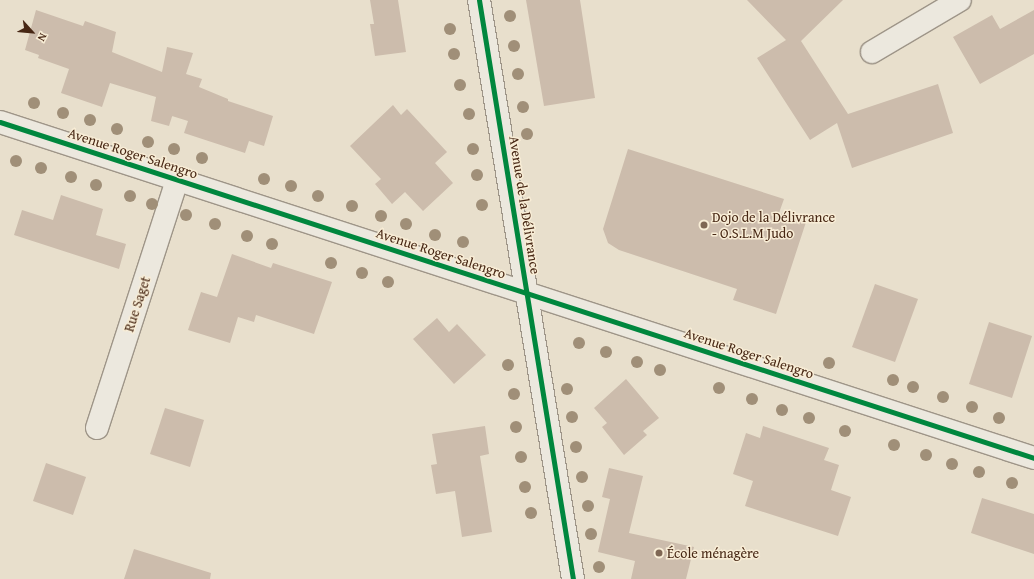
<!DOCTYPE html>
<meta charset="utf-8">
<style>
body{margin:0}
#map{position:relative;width:1034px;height:579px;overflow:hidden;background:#e8dfcc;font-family:"Gentium Book Plus",serif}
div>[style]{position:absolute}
.building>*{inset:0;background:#ccbcac}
.roads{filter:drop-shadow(1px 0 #9e9588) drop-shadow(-1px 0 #9e9588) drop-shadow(0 1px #9e9588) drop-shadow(0 -1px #9e9588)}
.minor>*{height:22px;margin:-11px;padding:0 11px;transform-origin:11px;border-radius:11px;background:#ece8de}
.cycleway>*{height:5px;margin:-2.5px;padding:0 2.5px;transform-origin:2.5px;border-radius:2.5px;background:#00873e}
.trees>*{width:12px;height:12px;margin:-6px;border-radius:50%;background:#a08f78}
.dots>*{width:11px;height:11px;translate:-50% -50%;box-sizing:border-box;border:2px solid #f8edd6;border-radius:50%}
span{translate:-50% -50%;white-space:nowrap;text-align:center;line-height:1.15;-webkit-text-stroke:3px #f8edd6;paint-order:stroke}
.street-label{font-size:14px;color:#472714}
.poi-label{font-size:14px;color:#472714}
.left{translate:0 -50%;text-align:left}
.north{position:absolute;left:12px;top:12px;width:40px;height:40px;-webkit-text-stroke:3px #f8edd6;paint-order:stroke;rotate:117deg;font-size:11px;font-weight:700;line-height:16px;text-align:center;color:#472714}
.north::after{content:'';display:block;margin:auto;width:14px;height:18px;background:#472714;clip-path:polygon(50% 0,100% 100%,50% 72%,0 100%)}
</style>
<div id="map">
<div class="building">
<div style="clip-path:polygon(370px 0,398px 0,406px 52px,375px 56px,370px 24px,374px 24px)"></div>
<div style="clip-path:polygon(526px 0,580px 0,595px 98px,544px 106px)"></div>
<div style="clip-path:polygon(747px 0,843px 0,801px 41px,848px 114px,938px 84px,953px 133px,852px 168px,837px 123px,810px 140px,757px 58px,786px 40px)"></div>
<div style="clip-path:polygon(36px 10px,83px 26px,85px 21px,116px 32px,112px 52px,162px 72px,167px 47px,193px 53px,186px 74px,202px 79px,199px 87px,228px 99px,228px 101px,273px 116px,264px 146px,249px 141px,245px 153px,184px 133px,188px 121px,172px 116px,176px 104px,169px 126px,151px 121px,156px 97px,110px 83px,102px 107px,61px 93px,69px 69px,38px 58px,39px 55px,25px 50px)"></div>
<div style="clip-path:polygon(1034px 10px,1034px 54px,980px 84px,953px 37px,992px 15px,1000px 29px)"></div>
<div style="clip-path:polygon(393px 105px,401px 115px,407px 109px,447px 152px,435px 163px,453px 183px,423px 211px,405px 192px,392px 204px,375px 184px,381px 179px,350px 146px)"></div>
<div style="clip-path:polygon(628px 149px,784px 199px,779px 213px,806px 222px,776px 314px,733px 300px,737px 289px,619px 250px,608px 243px,603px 229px)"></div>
<div style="clip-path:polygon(61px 195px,103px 209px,96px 235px,126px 244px,119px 269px,14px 235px,22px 210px,53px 220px)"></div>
<div style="clip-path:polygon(232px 254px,271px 268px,273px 263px,332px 282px,314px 334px,256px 315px,254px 322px,238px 317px,230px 343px,188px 330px,201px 292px,217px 297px)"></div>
<div style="clip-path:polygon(875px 284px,918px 299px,895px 362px,852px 347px)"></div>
<div style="clip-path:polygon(437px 318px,449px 332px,457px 324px,486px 355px,454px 384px,413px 339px)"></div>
<div style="clip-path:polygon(989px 322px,1032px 336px,1012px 398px,969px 384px)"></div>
<div style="clip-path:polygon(626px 379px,659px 418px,643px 431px,647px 435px,624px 455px,602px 427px,607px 423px,594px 408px)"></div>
<div style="clip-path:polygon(165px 408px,204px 420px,190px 467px,150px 454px)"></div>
<div style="clip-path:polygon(485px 426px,489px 454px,480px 456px,492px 532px,462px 537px,455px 491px,436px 494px,431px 465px,437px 464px,432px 434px)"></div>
<div style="clip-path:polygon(763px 426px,829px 448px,824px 460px,839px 465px,831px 490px,851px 497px,838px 536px,745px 506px,753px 481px,733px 474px,746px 433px,760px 438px)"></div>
<div style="clip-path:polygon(46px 463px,86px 477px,73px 515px,33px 501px)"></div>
<div style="clip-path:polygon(609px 468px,643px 476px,629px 533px,694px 547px,686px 579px,631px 579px,635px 561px,598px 552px,610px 499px,602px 497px)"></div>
<div style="clip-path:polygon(982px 498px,1034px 514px,1034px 554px,971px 533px)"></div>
<div style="clip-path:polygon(134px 549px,211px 573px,210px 579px,124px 579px)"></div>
</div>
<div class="roads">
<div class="minor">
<div style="left:479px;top:0;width:587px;rotate:80.78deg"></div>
<div style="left:872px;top:52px;width:102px;rotate:-30.6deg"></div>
<div style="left:0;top:122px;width:1087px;rotate:18deg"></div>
<div style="left:97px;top:428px;width:261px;rotate:-72.1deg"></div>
</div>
</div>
<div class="cycleway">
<div style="left:479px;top:0;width:587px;rotate:80.78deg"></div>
<div style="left:0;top:122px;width:1087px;rotate:18deg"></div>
</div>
<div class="trees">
<div style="left:510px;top:16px"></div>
<div style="left:450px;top:29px"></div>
<div style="left:514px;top:46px"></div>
<div style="left:454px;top:54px"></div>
<div style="left:518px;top:74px"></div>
<div style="left:460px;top:85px"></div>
<div style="left:34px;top:103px"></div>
<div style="left:523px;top:107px"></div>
<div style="left:63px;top:113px"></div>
<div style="left:469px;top:114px"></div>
<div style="left:90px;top:120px"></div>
<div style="left:117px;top:129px"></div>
<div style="left:527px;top:134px"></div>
<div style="left:148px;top:142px"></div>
<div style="left:174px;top:149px"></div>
<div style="left:473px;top:149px"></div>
<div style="left:202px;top:158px"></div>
<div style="left:16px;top:161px"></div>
<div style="left:41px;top:168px"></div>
<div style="left:477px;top:175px"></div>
<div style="left:71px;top:177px"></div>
<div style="left:264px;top:179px"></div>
<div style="left:96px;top:185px"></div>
<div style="left:291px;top:186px"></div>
<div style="left:130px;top:196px"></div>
<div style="left:318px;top:196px"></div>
<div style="left:152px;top:204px"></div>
<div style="left:482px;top:205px"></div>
<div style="left:352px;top:206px"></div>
<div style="left:186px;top:215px"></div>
<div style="left:381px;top:216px"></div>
<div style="left:215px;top:224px"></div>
<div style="left:406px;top:224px"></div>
<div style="left:435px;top:235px"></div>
<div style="left:247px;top:236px"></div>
<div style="left:463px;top:242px"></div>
<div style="left:272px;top:244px"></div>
<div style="left:331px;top:263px"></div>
<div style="left:362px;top:273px"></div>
<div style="left:388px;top:282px"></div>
<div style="left:579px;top:343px"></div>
<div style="left:606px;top:352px"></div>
<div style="left:637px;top:362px"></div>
<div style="left:829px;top:363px"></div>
<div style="left:508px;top:365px"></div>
<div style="left:660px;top:370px"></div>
<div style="left:893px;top:380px"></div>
<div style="left:913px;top:387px"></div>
<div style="left:719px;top:388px"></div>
<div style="left:567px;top:389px"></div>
<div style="left:514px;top:394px"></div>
<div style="left:943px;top:397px"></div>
<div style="left:752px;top:399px"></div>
<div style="left:972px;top:407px"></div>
<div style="left:782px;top:410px"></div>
<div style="left:572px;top:417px"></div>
<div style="left:809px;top:418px"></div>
<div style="left:999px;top:418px"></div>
<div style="left:516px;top:427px"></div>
<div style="left:845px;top:431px"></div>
<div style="left:894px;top:445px"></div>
<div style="left:576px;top:447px"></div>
<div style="left:926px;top:455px"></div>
<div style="left:521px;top:457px"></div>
<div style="left:952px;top:464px"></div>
<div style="left:979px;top:472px"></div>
<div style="left:582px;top:477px"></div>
<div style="left:1012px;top:483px"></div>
<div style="left:525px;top:487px"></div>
<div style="left:588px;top:506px"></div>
<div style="left:531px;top:513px"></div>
<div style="left:591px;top:534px"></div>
<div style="left:599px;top:567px"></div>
</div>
<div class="dots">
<div style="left:704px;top:225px;background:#7f6754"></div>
<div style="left:659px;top:553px;background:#7f6754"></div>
</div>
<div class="street-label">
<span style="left:133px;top:153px;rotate:18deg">Avenue Roger Salengro</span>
<span style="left:525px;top:205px;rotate:81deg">Avenue de la Délivrance</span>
<span style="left:441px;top:253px;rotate:18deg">Avenue Roger Salengro</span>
<span style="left:137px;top:304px;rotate:-72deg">Rue Saget</span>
<span style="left:749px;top:353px;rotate:18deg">Avenue Roger Salengro</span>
</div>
<div class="poi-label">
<span class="left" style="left:712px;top:225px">Dojo de la Délivrance<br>- O.S.L.M Judo</span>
<span class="left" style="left:667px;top:553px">École ménagère</span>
</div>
<div class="north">N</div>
</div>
